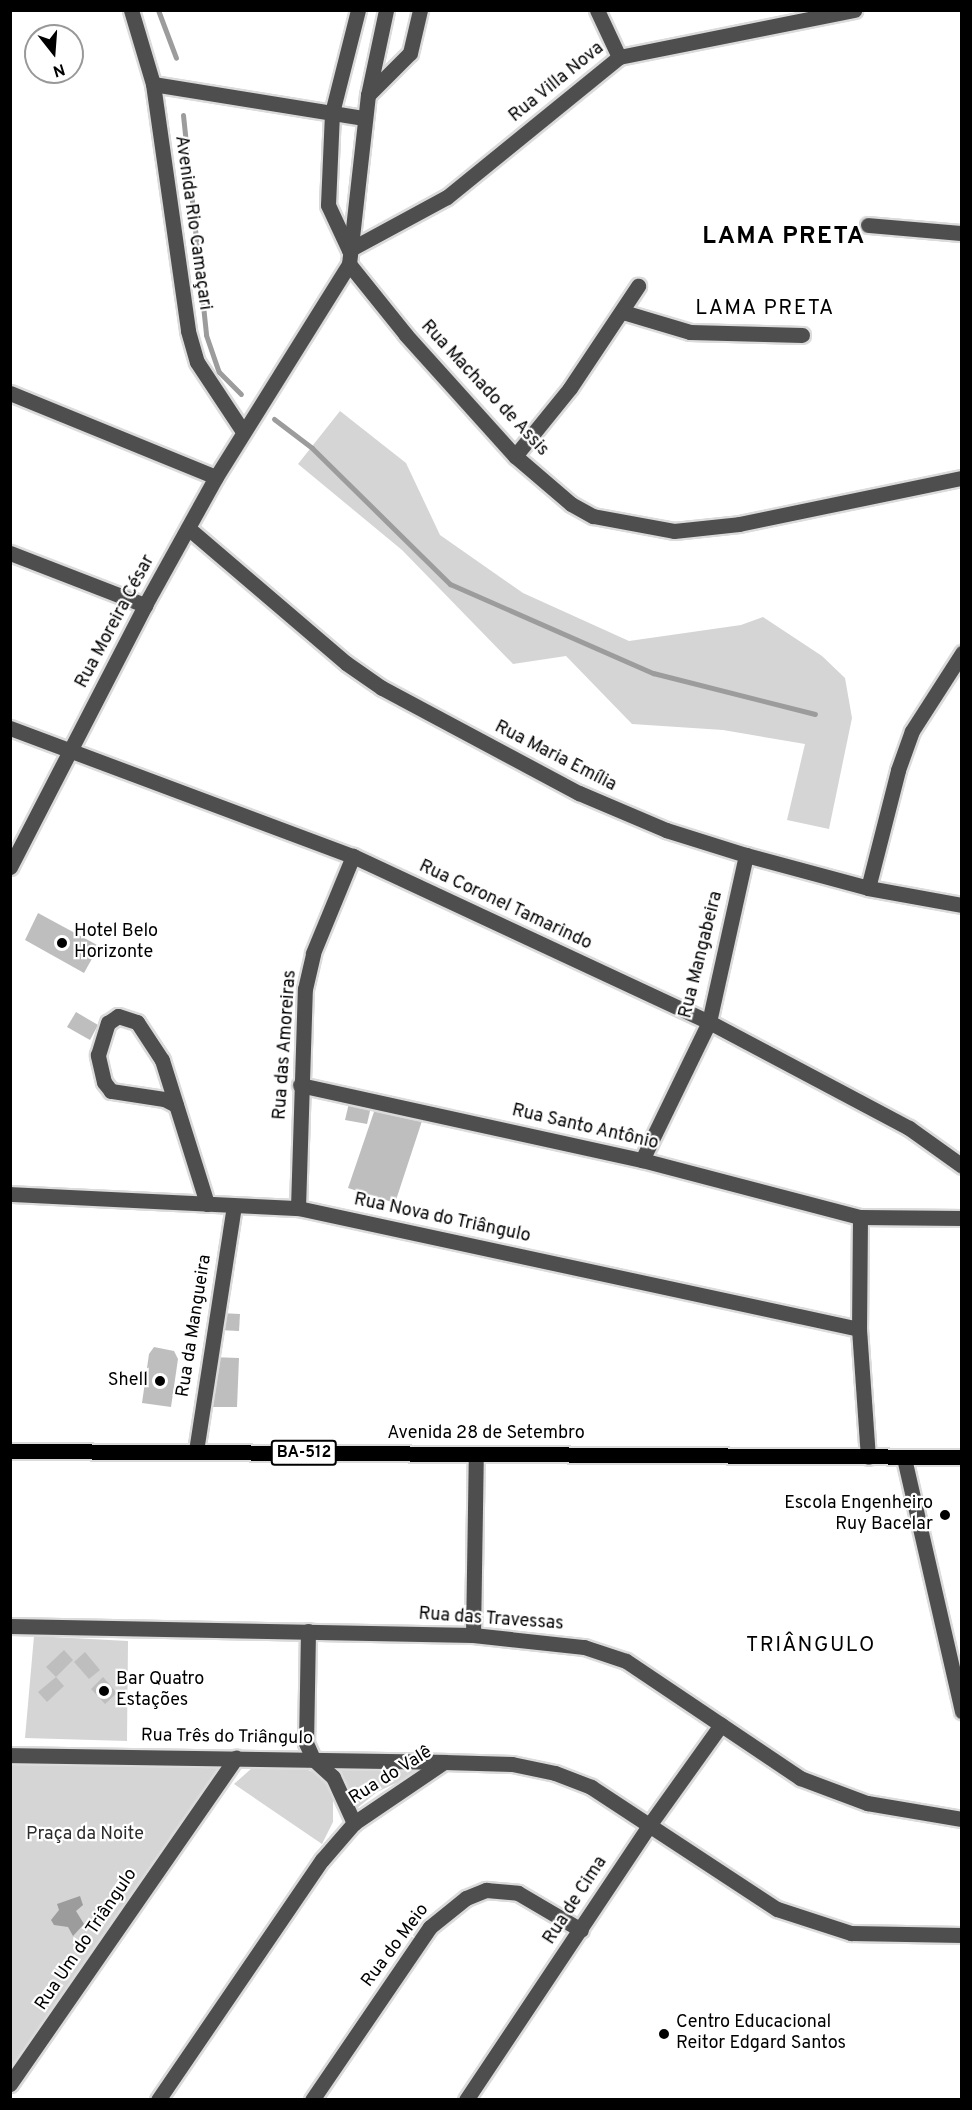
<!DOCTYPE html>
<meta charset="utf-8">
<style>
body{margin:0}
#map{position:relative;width:972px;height:2110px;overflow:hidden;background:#fff;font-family:Overpass,sans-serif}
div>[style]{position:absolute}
.green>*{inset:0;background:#d5d5d5}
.water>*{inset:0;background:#9c9c9c}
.stream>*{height:5px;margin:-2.5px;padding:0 2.5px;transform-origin:2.5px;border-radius:2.5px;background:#9c9c9c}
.building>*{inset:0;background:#bebebe}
.roads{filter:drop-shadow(2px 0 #dbdbdb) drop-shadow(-2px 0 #dbdbdb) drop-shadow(0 2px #dbdbdb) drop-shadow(0 -2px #dbdbdb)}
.minor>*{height:15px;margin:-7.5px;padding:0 7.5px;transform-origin:7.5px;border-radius:7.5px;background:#4e4e4e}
.major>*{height:15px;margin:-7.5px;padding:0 7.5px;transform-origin:7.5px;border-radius:7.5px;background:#000}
.dots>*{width:16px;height:16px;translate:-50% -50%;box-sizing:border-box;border:3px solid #fff;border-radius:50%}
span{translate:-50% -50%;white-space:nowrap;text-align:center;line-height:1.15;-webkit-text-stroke:4.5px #fff;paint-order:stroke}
.shield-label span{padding:2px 4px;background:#fff;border:2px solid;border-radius:4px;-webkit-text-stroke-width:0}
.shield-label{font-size:16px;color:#000;font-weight:700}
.street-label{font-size:18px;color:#000}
.poi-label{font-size:18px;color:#000}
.left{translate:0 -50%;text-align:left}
.right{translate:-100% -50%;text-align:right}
.park-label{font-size:18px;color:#2c2c2c}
.quarter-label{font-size:21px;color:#000;letter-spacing:1.5px}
.district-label{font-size:24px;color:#000;font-weight:700;letter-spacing:1.5px}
.frame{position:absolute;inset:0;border:12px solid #000;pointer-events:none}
.north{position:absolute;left:24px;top:24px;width:60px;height:60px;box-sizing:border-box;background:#fff;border:2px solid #999;border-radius:50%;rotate:163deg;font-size:16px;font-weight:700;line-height:24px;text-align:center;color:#000}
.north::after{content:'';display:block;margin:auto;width:21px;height:27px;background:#000;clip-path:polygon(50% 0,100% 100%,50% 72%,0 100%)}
</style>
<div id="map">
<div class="green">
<div style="clip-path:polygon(340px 411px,406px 463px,440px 535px,523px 593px,629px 641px,741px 625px,763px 617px,822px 656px,845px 678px,852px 718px,829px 829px,787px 820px,805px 744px,723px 730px,632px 724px,566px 656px,513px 664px,402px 550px,298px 464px)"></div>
<div style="clip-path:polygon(34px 1636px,128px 1641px,127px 1741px,25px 1738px)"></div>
<div style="clip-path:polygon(11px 1759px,225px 1762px,11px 2073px)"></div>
<div style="clip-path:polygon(332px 1766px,426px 1769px,377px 1792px,351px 1813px)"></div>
<div style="clip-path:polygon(277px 1767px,303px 1768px,321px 1775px,333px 1794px,333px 1822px,322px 1844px,234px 1784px,252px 1768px)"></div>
</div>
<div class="water">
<div style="clip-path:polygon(80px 1896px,83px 1905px,76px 1911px,84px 1924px,73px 1936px,68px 1927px,54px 1925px,51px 1920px,59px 1910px,57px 1904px)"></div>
</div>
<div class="stream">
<div style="left:158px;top:10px;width:51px;rotate:69.4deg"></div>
<div style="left:183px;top:115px;width:221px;rotate:84deg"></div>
<div style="left:206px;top:335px;width:39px;rotate:71deg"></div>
<div style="left:219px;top:372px;width:31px;rotate:45deg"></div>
<div style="left:274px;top:419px;width:48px;rotate:37.3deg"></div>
<div style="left:312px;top:448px;width:194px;rotate:44.6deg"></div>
<div style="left:450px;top:584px;width:222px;rotate:23.7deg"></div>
<div style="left:653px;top:673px;width:167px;rotate:14.2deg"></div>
</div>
<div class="building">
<div style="clip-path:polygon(38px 913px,99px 946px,84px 973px,25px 940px)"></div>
<div style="clip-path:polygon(76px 1012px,98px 1025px,90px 1040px,67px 1027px)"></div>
<div style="clip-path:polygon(349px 1103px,371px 1107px,367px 1124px,345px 1120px)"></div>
<div style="clip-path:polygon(376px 1106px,422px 1121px,395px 1203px,348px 1188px)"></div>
<div style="clip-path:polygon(220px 1313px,240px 1314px,239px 1331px,219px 1330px)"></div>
<div style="clip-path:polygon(154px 1347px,174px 1351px,178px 1359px,171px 1407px,142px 1403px,149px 1354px)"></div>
<div style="clip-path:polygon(211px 1357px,239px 1358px,237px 1407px,211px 1407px)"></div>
<div style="clip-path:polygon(64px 1650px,73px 1660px,56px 1677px,46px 1667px)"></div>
<div style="clip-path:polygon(85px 1652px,100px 1670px,89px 1679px,74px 1662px)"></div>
<div style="clip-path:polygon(56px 1677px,64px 1686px,47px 1702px,38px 1692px)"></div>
<div style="clip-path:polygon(103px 1677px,117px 1693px,105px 1704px,91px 1689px)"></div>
</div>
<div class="roads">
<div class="minor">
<div style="left:131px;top:10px;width:77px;rotate:73.4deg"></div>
<div style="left:153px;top:84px;width:249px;rotate:81.9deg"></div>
<div style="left:188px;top:331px;width:32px;rotate:74deg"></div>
<div style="left:197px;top:362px;width:82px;rotate:56.5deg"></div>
<div style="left:358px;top:10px;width:106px;rotate:104.2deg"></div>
<div style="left:332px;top:113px;width:92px;rotate:92.5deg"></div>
<div style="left:328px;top:205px;width:50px;rotate:65deg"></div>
<div style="left:349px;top:250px;width:111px;rotate:-28.4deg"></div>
<div style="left:447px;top:197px;width:222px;rotate:-39.1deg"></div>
<div style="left:619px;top:57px;width:240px;rotate:-11.3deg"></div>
<div style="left:597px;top:10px;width:52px;rotate:64.9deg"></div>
<div style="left:153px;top:84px;width:214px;rotate:9.2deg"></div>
<div style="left:368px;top:95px;width:59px;rotate:-45deg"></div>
<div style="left:410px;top:53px;width:44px;rotate:-76.9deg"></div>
<div style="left:868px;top:225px;width:94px;rotate:4.9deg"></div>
<div style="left:349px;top:264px;width:91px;rotate:51.2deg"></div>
<div style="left:406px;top:335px;width:163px;rotate:48deg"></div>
<div style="left:515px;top:456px;width:74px;rotate:40.6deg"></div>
<div style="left:571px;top:504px;width:25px;rotate:29deg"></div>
<div style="left:593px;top:516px;width:82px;rotate:10.5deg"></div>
<div style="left:674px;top:531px;width:65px;rotate:-6.1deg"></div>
<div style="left:739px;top:524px;width:228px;rotate:-11.7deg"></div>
<div style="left:623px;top:312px;width:70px;rotate:16.6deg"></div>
<div style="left:690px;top:332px;width:112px;rotate:1.5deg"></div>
<div style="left:10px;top:393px;width:222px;rotate:22.2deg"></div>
<div style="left:515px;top:456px;width:87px;rotate:-51deg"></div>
<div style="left:570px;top:388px;width:123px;rotate:-56.3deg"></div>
<div style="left:188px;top:528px;width:208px;rotate:40.5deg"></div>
<div style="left:346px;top:663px;width:44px;rotate:34.8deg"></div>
<div style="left:382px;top:688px;width:223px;rotate:28.1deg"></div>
<div style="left:579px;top:793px;width:95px;rotate:23deg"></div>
<div style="left:666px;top:830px;width:84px;rotate:17.4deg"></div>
<div style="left:746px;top:855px;width:126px;rotate:15.1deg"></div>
<div style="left:868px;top:888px;width:96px;rotate:10.3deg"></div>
<div style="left:10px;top:553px;width:145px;rotate:21.1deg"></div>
<div style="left:10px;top:728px;width:366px;rotate:20.5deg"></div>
<div style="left:353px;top:856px;width:393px;rotate:25deg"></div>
<div style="left:709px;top:1022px;width:226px;rotate:27.9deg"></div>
<div style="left:909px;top:1128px;width:65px;rotate:35.6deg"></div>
<div style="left:10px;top:867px;width:295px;rotate:-62.7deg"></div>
<div style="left:145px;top:605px;width:146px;rotate:-61deg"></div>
<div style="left:216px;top:477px;width:251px;rotate:-58deg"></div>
<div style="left:349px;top:264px;width:170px;rotate:-83.6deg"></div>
<div style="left:368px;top:95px;width:87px;rotate:-78deg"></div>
<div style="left:868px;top:888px;width:122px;rotate:-75.7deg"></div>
<div style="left:898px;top:770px;width:41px;rotate:-70.3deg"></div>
<div style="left:912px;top:731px;width:93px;rotate:-57.3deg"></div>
<div style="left:300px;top:1085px;width:350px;rotate:12.4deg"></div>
<div style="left:642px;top:1160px;width:225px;rotate:14.7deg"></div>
<div style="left:860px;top:1217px;width:102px;rotate:0.6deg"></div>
<div style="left:176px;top:1105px;width:13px;rotate:-153deg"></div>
<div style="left:164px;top:1099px;width:54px;rotate:-171.4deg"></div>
<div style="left:111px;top:1091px;width:11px;rotate:-128deg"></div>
<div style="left:104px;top:1082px;width:28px;rotate:-103deg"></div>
<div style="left:98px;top:1055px;width:34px;rotate:-73deg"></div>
<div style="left:108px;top:1023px;width:12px;rotate:-35deg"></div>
<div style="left:118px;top:1016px;width:20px;rotate:18deg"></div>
<div style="left:137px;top:1022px;width:45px;rotate:56.7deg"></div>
<div style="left:162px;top:1060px;width:151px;rotate:72.6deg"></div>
<div style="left:642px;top:1160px;width:153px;rotate:-64.1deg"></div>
<div style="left:709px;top:1022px;width:171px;rotate:-77.5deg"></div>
<div style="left:10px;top:1194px;width:288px;rotate:2.8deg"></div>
<div style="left:298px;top:1208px;width:574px;rotate:12.17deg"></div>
<div style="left:298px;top:1208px;width:219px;rotate:-88.2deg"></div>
<div style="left:305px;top:989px;width:37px;rotate:-77deg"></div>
<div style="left:313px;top:953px;width:105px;rotate:-67.6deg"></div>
<div style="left:860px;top:1217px;width:112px;rotate:90.5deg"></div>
<div style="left:859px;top:1329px;width:128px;rotate:86deg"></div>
<div style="left:196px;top:1451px;width:248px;rotate:-81.2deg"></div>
<div style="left:904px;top:1458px;width:260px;rotate:77.1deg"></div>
<div style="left:10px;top:1626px;width:463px;rotate:1.1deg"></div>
<div style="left:473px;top:1635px;width:112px;rotate:6.2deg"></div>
<div style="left:584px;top:1647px;width:44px;rotate:18.4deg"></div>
<div style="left:626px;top:1661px;width:210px;rotate:33.9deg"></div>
<div style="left:800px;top:1778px;width:72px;rotate:20.5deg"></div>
<div style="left:867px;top:1803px;width:96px;rotate:9.6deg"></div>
<div style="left:308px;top:1631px;width:112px;rotate:91deg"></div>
<div style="left:306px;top:1743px;width:17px;rotate:66deg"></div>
<div style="left:313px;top:1759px;width:27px;rotate:42deg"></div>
<div style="left:333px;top:1777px;width:51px;rotate:65.5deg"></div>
<div style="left:473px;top:1635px;width:181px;rotate:-89.1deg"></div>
<div style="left:10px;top:1755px;width:434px;rotate:0.9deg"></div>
<div style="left:10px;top:2084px;width:397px;rotate:-55.3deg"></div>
<div style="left:158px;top:2100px;width:291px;rotate:-55.7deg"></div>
<div style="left:322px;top:1860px;width:49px;rotate:-49.1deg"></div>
<div style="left:354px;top:1823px;width:109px;rotate:-34.1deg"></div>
<div style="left:444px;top:1762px;width:68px;rotate:1.7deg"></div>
<div style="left:512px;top:1764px;width:44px;rotate:11.8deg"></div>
<div style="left:555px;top:1773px;width:39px;rotate:21deg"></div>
<div style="left:591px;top:1787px;width:222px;rotate:33.3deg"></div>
<div style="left:777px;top:1909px;width:78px;rotate:18deg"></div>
<div style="left:851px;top:1933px;width:111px;rotate:1deg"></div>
<div style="left:312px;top:2100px;width:209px;rotate:-55.7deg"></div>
<div style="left:430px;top:1927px;width:46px;rotate:-38.9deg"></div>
<div style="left:466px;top:1898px;width:22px;rotate:-22deg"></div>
<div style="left:486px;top:1890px;width:32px;rotate:5deg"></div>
<div style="left:518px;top:1893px;width:73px;rotate:30.4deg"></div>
<div style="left:466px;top:2100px;width:332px;rotate:-56.3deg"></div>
<div style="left:650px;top:1824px;width:122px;rotate:-54.4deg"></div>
</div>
<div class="major">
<div style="left:10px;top:1451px;width:952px;rotate:0.36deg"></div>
</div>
</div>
<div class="dots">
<div style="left:62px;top:943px;background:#000"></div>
<div style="left:160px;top:1381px;background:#000"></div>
<div style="left:945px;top:1515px;background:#000"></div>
<div style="left:104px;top:1691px;background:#000"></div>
<div style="left:664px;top:2034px;background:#000"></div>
</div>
<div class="shield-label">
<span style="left:304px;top:1453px">BA-512</span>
</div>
<div class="street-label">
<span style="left:557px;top:83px;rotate:-39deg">Rua Villa Nova</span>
<span style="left:192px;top:223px;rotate:82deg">Avenida Rio Camaçari</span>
<span style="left:484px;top:389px;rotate:47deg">Rua Machado de Assis</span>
<span style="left:116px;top:622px;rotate:-62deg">Rua Moreira César</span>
<span style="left:555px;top:757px;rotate:27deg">Rua Maria Emília</span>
<span style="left:505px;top:906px;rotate:25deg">Rua Coronel Tamarindo</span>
<span style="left:702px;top:955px;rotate:-76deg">Rua Mangabeira</span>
<span style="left:286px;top:1045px;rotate:-86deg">Rua das Amoreiras</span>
<span style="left:585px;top:1128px;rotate:13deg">Rua Santo Antônio</span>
<span style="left:442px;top:1219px;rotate:12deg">Rua Nova do Triângulo</span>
<span style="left:195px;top:1326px;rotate:-81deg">Rua da Mangueira</span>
<span style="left:486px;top:1434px">Avenida 28 de Setembro</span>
<span style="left:491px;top:1620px;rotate:4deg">Rua das Travessas</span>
<span style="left:227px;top:1738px;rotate:1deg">Rua Três do Triângulo</span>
<span style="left:391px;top:1776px;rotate:-32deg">Rua do Valê</span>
<span style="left:576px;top:1901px;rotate:-57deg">Rua de Cima</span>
<span style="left:87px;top:1940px;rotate:-56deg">Rua Um do Triângulo</span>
<span style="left:396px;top:1946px;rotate:-53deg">Rua do Meio</span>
</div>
<div class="poi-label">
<span class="left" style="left:74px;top:943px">Hotel Belo<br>Horizonte</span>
<span class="right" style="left:148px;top:1381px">Shell</span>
<span class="right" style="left:933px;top:1515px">Escola Engenheiro<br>Ruy Bacelar</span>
<span class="left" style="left:116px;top:1691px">Bar Quatro<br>Estações</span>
<span class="left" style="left:676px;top:2034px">Centro Educacional<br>Reitor Edgard Santos</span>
</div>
<div class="park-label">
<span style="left:85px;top:1835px">Praça da Noite</span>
</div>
<div class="quarter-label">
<span style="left:765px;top:309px">LAMA PRETA</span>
<span style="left:811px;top:1646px">TRIÂNGULO</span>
</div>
<div class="district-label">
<span style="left:784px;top:238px">LAMA PRETA</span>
</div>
<div class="frame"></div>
<div class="north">N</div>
</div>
